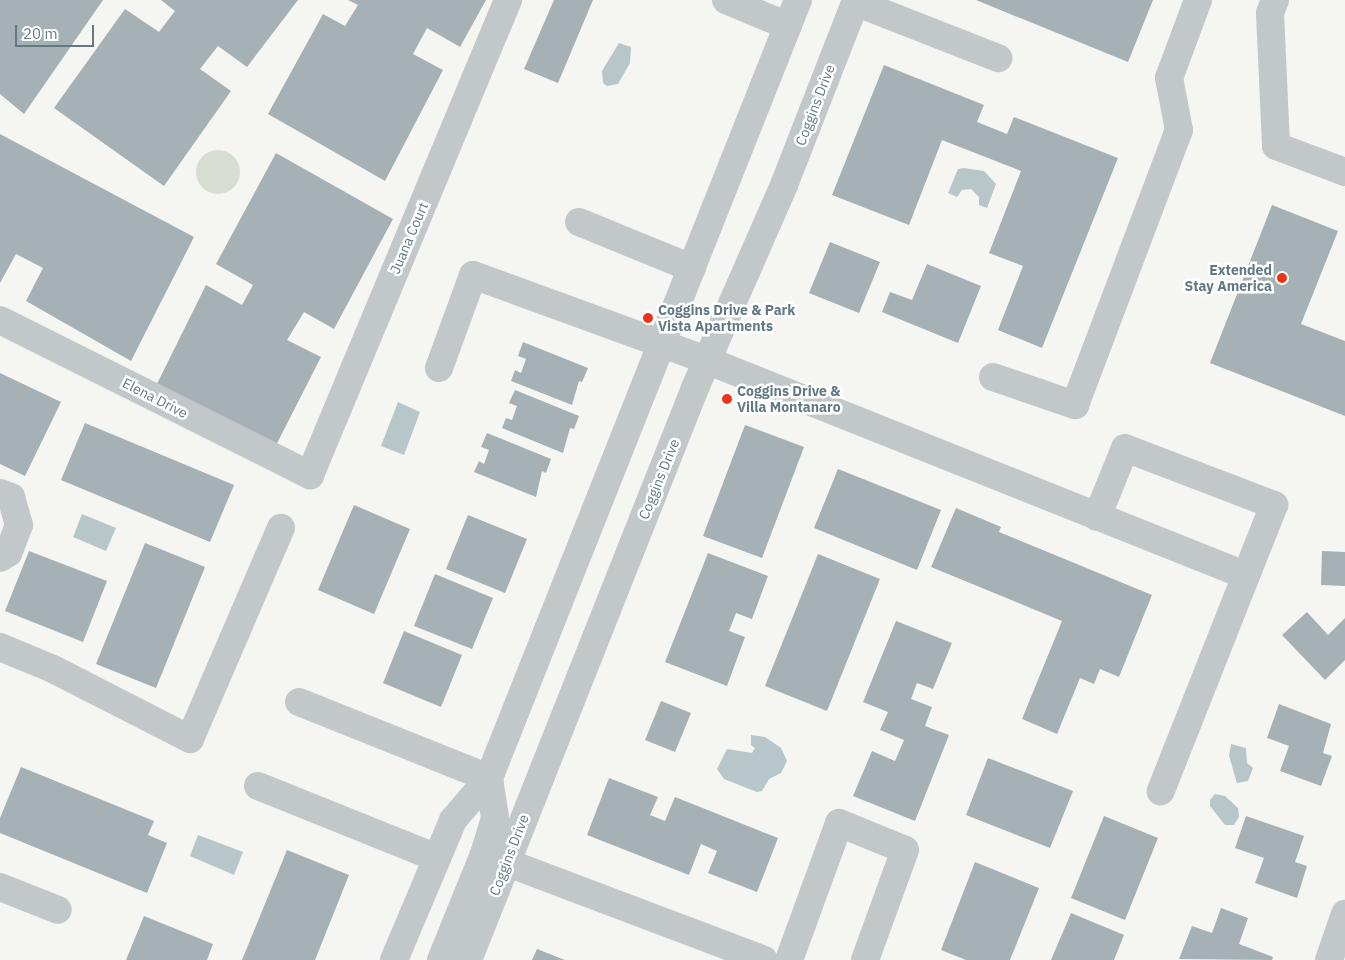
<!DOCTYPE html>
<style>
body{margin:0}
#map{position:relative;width:1345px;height:960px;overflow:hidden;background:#f5f5f1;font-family:"IBM Plex Sans",sans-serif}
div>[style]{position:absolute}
.green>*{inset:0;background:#d7ddd2}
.round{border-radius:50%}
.water>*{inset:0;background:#b7c6c9}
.building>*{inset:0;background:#a6b1b5}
.minor>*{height:28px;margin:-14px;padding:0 14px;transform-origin:14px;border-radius:14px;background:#c2c7c9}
.dots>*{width:14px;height:14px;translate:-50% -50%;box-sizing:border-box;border:2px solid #fff;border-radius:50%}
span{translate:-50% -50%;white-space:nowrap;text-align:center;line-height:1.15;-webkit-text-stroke:5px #fff;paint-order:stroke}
.street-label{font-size:14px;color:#627984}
.poi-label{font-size:14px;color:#627984;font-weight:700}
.right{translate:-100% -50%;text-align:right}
.left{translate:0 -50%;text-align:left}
.scale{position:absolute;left:15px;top:25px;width:79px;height:22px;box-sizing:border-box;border:2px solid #627984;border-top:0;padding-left:6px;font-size:15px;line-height:18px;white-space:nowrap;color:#627984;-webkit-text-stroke:4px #fff;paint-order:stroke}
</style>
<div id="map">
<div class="green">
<div class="round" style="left:196px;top:150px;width:44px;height:44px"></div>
</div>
<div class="water">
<div style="clip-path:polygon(619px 43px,631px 47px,630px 63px,618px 84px,607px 86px,603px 83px,602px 71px)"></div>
<div style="clip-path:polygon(964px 168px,984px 171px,996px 184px,987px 208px,979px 205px,979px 197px,971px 189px,962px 190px,957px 197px,948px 193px,958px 169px)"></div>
<div style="clip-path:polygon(398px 402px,420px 412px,404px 455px,381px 446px)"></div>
<div style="clip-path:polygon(82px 514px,116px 528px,106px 551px,73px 537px)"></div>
<div style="clip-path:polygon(751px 735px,765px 737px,781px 748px,787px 761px,781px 773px,769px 779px,762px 791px,757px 792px,724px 779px,717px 769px,727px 749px,752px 753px,755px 748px,751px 745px)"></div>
<div style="clip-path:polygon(1231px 744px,1246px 748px,1247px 763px,1253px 768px,1248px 781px,1237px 783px,1229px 756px)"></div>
<div style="clip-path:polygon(1215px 794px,1225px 796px,1238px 808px,1239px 817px,1234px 825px,1225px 825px,1210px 806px,1210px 800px)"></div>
<div style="clip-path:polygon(198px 835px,243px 852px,234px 875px,190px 856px)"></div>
</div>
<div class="building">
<div style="clip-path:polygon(0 0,103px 0,24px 114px,0 94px)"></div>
<div style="clip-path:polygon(161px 0,298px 0,247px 67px,218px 46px,200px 69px,231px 91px,164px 186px,54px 108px,125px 9px,159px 32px,175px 11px)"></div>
<div style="clip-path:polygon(348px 0,486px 0,460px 47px,427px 28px,413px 54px,443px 70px,385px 181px,268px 114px,323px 14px,345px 26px,358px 5px)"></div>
<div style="clip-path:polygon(554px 0,593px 0,558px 83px,524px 69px)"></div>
<div style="clip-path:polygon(976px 0,1153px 0,1128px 62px)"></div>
<div style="clip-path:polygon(884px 65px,984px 105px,977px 122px,1007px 134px,1014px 117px,1118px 158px,1042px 348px,998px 330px,1023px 266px,989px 253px,1021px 171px,942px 140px,909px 225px,832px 195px)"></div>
<div style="clip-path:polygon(0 134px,194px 237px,131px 361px,26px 301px,43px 268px,16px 254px,0 283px)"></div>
<div style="clip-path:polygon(276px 153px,393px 219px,334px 329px,304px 312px,287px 340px,321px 357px,267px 463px,148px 402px,206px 285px,242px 305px,253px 285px,216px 264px)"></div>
<div style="clip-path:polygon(1272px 205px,1338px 231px,1301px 324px,1345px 341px,1345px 416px,1210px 363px)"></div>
<div style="clip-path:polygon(830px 242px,880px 262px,859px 313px,809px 293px)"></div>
<div style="clip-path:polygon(927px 264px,981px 286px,958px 343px,882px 312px,890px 292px,912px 300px)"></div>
<div style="clip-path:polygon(523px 342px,588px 368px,582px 382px,579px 381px,572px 405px,511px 381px,515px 370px,521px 373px,526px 359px,518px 356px)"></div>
<div style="clip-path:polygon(0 373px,61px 402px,25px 476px,0 464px)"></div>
<div style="clip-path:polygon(515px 390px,579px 416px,574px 429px,570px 428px,563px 453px,502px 428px,506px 418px,512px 420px,517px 406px,509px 403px)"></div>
<div style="clip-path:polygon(85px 423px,234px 485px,210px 542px,61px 480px)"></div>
<div style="clip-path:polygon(745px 425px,804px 447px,762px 558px,703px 536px)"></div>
<div style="clip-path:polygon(487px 433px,551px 459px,546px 473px,542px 471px,536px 497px,474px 472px,479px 461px,484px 464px,489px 450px,481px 447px)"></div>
<div style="clip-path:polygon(838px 469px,941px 510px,917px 570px,814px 528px)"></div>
<div style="clip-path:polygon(354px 505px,410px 529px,374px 614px,318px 590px)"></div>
<div style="clip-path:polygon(956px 508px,1001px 527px,999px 532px,1152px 595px,1119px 677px,1100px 669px,1094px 684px,1080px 678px,1057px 734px,1022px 719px,1062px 621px,931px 567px)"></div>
<div style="clip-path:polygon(468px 515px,527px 539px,505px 593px,446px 569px)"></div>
<div style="clip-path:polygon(145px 543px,205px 567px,156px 688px,96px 664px)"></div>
<div style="clip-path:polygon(29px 551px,107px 581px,83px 642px,5px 611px)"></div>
<div style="clip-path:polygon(1322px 551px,1345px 552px,1345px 586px,1321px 585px)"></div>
<div style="clip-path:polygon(708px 553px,768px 576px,752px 619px,736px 613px,729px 631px,745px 637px,727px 686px,665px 662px)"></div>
<div style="clip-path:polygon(818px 554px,880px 579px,827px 711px,765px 686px)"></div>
<div style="clip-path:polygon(435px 574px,493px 598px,472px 649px,414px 626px)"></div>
<div style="clip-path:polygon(1307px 612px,1328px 635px,1345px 618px,1345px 660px,1325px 680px,1282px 635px)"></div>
<div style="clip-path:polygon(896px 621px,952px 643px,933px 689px,917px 683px,911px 699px,932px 707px,925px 726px,949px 735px,915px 821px,853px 796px,872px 751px,895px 761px,904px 740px,880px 730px,888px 712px,863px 702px)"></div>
<div style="clip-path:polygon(404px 631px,462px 655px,441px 707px,383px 683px)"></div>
<div style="clip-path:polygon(661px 701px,691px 713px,675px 752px,645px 740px)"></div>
<div style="clip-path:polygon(1279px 704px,1331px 724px,1323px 753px,1332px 756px,1321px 786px,1280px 771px,1289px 746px,1267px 738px)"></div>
<div style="clip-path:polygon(988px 758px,1073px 791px,1050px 848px,966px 815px)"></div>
<div style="clip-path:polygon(21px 767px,154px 821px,148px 835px,167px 843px,147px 893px,0 833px,0 818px)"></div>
<div style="clip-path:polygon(609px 778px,658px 797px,650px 815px,665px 821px,675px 797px,778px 838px,757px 892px,708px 873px,717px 851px,701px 844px,689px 875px,587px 835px)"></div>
<div style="clip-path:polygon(1104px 816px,1158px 838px,1125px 920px,1071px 898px)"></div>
<div style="clip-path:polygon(1246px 816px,1304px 836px,1295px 862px,1307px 866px,1297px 898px,1255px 883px,1264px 858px,1235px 848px)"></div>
<div style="clip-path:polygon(287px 850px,349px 875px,315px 960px,242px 960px)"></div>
<div style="clip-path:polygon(975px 862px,1039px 888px,1010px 960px,966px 960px,941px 950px)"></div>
<div style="clip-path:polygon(1221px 908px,1248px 918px,1239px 944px,1273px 957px,1272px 960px,1179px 959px,1192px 926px,1212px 933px)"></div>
<div style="clip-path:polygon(1071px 913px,1124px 935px,1114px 960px,1051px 960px)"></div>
<div style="clip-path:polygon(144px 916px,213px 944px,207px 960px,126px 960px)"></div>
<div style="clip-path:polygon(537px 949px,565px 960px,532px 960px)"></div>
</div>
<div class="minor">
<div style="left:726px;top:0;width:67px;rotate:22.8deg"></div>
<div style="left:1275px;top:0;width:14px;rotate:111deg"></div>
<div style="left:1270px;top:13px;width:133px;rotate:87.4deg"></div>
<div style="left:1276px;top:146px;width:74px;rotate:20.6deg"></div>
<div style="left:855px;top:2px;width:154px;rotate:21.4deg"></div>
<div style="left:579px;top:222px;width:122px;rotate:22.2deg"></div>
<div style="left:0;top:320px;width:347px;rotate:26.6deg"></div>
<div style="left:310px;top:475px;width:515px;rotate:-67.37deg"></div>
<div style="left:439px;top:368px;width:99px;rotate:-69.9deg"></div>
<div style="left:473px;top:275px;width:248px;rotate:20deg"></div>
<div style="left:706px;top:360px;width:580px;rotate:21.75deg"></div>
<div style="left:993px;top:377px;width:87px;rotate:18.9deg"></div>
<div style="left:1075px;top:405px;width:294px;rotate:-69.3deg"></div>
<div style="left:1179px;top:130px;width:53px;rotate:-100.9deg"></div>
<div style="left:1169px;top:78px;width:83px;rotate:-69.6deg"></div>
<div style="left:0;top:493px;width:12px;rotate:20deg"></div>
<div style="left:11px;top:497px;width:29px;rotate:74deg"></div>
<div style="left:19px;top:525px;width:30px;rotate:111deg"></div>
<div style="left:8px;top:553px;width:9px;rotate:148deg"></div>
<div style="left:1097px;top:517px;width:74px;rotate:-67.9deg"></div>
<div style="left:1125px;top:448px;width:160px;rotate:20.9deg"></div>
<div style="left:1274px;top:505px;width:308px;rotate:111.6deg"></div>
<div style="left:0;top:647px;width:57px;rotate:22.5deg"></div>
<div style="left:53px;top:669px;width:154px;rotate:27.1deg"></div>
<div style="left:190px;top:739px;width:230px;rotate:-66.7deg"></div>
<div style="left:299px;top:702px;width:205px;rotate:21.8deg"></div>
<div style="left:258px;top:786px;width:193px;rotate:21.9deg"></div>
<div style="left:484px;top:854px;width:299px;rotate:20.7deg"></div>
<div style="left:0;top:887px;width:62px;rotate:21.6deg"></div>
<div style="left:394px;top:960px;width:152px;rotate:-67.1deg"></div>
<div style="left:453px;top:820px;width:55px;rotate:-49.4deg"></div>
<div style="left:489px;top:778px;width:837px;rotate:-68.34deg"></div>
<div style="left:441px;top:960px;width:114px;rotate:-67.9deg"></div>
<div style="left:484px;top:854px;width:38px;rotate:-73deg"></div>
<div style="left:495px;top:818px;width:40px;rotate:-98.5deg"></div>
<div style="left:468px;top:960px;width:615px;rotate:-68.35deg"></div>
<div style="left:695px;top:388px;width:222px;rotate:-66.3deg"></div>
<div style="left:784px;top:185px;width:199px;rotate:-68.7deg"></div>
<div style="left:789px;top:960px;width:146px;rotate:-69.9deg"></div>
<div style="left:839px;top:823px;width:71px;rotate:22.2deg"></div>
<div style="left:905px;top:850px;width:117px;rotate:110deg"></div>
<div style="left:1329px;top:960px;width:49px;rotate:-70.8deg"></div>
</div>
<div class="dots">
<div style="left:1282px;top:278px;background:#ee3418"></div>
<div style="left:648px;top:318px;background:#ee3418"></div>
<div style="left:727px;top:399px;background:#ee3418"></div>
</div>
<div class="street-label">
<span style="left:815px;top:105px;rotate:-69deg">Coggins Drive</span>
<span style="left:409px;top:238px;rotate:-67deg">Juana Court</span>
<span style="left:155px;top:398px;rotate:27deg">Elena Drive</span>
<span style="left:659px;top:479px;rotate:-68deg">Coggins Drive</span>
<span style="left:509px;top:855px;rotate:-69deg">Coggins Drive</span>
</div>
<div class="poi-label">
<span class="right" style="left:1272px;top:278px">Extended<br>Stay America</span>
<span class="left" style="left:658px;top:318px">Coggins Drive &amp; Park<br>Vista Apartments</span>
<span class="left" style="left:737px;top:399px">Coggins Drive &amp;<br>Villa Montanaro</span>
</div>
<div class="scale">20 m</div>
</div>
